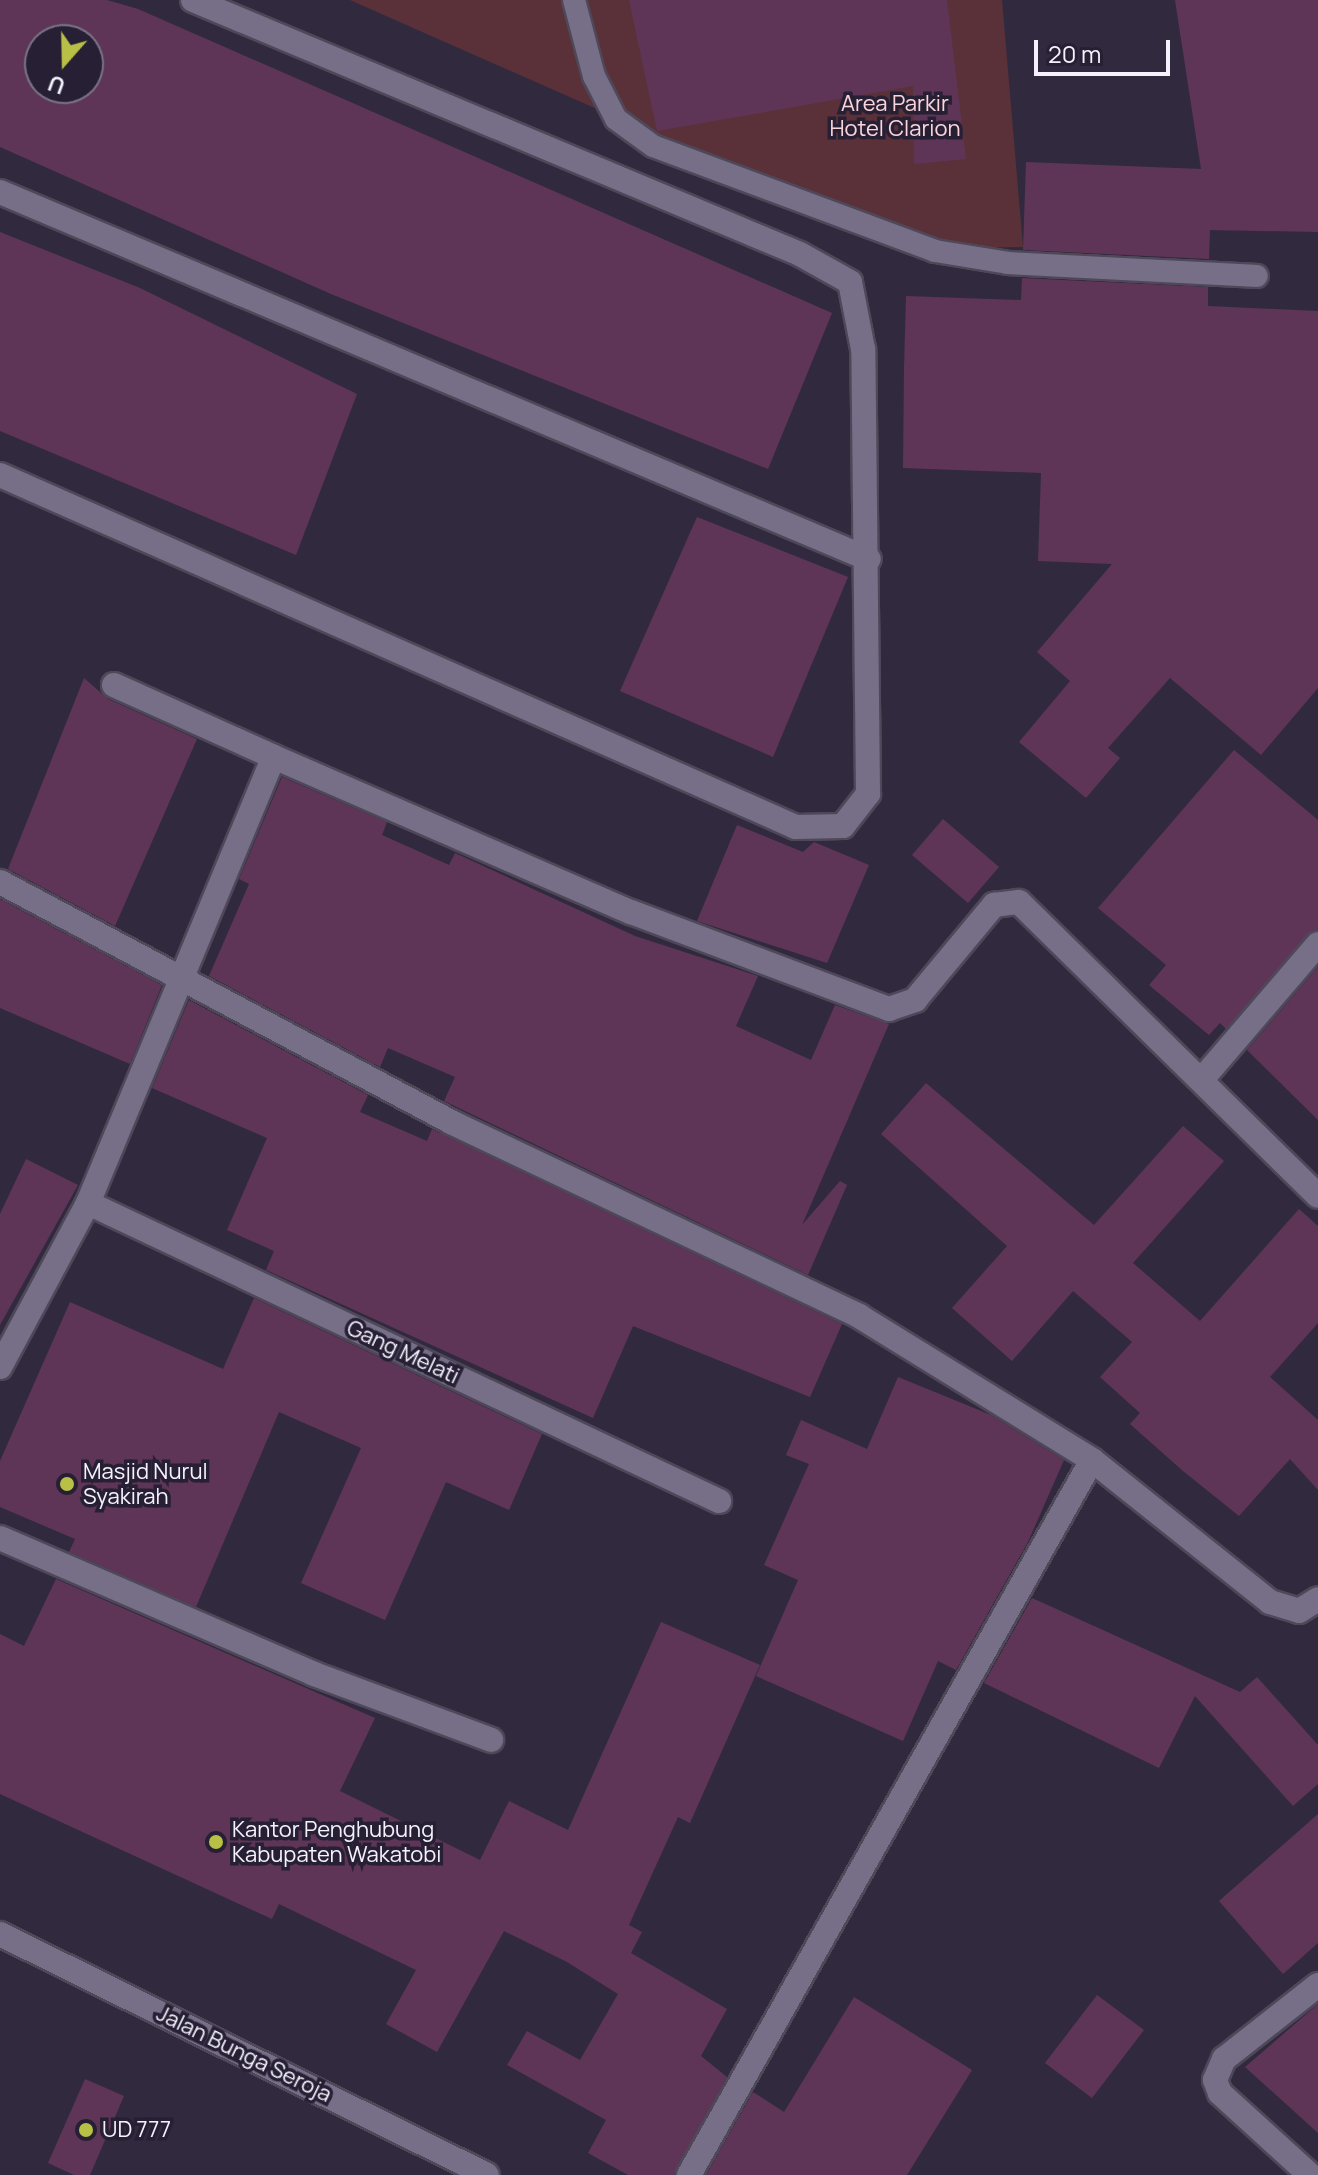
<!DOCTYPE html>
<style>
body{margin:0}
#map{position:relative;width:1318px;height:2175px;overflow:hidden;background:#312a3f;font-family:Manrope,sans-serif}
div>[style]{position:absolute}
.green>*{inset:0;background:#5b3139}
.building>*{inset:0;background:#5f3557}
.roads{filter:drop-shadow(2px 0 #4e4859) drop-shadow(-2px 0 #4e4859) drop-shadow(0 2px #4e4859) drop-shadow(0 -2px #4e4859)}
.service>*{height:22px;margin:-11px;padding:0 11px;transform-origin:11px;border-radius:11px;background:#776f88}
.minor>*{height:24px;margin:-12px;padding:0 12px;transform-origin:12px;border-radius:12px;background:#776f88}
.dots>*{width:22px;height:22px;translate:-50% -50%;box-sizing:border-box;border:4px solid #272035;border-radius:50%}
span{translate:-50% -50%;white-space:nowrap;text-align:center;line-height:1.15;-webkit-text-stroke:7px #272035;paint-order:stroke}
.park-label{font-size:22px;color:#fbd5da}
.street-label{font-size:22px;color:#f5f2fe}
.poi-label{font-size:22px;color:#f5f2fe}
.left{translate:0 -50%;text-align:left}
.north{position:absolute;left:24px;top:24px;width:80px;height:80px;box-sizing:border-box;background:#272035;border:2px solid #797485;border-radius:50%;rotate:200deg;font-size:22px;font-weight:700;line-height:32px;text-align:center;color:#f5f2fe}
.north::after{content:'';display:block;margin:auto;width:28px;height:36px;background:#b9c046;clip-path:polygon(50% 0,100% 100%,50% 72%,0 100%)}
.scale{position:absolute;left:1034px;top:40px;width:136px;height:36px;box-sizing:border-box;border:4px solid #f5f2fe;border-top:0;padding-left:10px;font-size:24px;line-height:28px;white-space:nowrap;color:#f5f2fe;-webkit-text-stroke:6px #272035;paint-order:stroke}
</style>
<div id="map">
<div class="green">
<div style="clip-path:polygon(350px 0,1002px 0,1023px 247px,914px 249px)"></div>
</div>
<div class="building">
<div style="clip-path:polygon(evenodd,0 0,107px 0,138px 9px,832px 313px,768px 469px,331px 294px,0 147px,0 0,40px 40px,88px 40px,88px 88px,40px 88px,40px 40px)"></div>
<div style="clip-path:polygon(629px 0,947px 0,966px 159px,914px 164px,913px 86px,657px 131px)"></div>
<div style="clip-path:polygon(1175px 0,1318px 0,1318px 232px,1210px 230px,1209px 259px,1023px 250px,1026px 162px,1201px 169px)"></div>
<div style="clip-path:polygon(0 232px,140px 288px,357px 394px,296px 555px,0 431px)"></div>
<div style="clip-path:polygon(1022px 278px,1208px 287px,1208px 306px,1318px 311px,1318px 688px,1261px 755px,1170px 678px,1108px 748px,1120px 758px,1086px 798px,1019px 742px,1070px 681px,1037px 652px,1112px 564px,1038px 561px,1041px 473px,903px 468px,904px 368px,906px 296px,1021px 300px)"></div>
<div style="clip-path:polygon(697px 517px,848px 577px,773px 757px,620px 691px)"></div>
<div style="clip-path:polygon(84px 678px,108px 699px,197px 739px,115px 926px,8px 869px)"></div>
<div style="clip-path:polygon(1234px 750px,1318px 820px,1318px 929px,1226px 1029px,1220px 1023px,1209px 1035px,1149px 985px,1166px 965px,1098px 908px)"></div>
<div style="clip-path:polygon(282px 777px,387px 822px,382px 835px,449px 865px,455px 853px,635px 936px,758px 976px,736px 1026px,811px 1060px,835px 1005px,889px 1024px,802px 1225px,840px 1181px,847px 1185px,808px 1275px,444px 1101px,455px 1077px,388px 1048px,380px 1067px,209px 976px,249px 884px,239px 879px)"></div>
<div style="clip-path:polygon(943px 819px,999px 867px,968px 903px,912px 855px)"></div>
<div style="clip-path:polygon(737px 825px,803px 852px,814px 842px,869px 865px,827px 963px,697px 921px)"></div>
<div style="clip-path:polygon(0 899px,162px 985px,130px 1064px,0 1008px)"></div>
<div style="clip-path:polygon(1318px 967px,1318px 1120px,1247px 1050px)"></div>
<div style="clip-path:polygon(189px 1000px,368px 1095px,360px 1112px,427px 1141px,432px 1129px,842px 1324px,810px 1397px,633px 1326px,593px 1418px,266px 1270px,274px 1251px,227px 1230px,267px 1138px,152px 1088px)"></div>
<div style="clip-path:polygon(926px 1083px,1094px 1225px,1183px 1126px,1224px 1161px,1133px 1263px,1200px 1321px,1299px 1209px,1318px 1226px,1318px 1323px,1270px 1377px,1318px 1420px,1318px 1490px,1290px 1459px,1239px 1516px,1183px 1471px,1130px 1424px,1140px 1413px,1100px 1377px,1132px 1342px,1073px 1291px,1012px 1361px,952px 1308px,1007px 1246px,881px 1134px)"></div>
<div style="clip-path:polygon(26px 1159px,78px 1185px,0 1325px,0 1214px)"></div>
<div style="clip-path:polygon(254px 1298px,542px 1434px,509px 1510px,446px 1482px,385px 1620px,301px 1583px,361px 1448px,279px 1412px,196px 1607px,69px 1552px,75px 1539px,0 1507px,0 1461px,70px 1302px,223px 1369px)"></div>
<div style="clip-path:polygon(898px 1377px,991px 1415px,1064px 1460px,1028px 1542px,956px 1670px,938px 1661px,903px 1741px,756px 1676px,798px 1580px,764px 1565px,809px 1464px,786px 1455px,801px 1420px,867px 1449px)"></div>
<div style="clip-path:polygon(56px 1579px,375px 1718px,340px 1791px,480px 1860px,509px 1801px,568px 1830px,661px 1622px,760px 1665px,690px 1823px,678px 1817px,629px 1925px,642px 1932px,631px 1953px,727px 2009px,701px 2056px,727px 2077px,674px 2175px,628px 2175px,588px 2153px,606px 2120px,507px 2065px,527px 2031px,580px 2060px,618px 1994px,567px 1962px,504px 1931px,437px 2052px,386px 2024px,416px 1970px,279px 1904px,272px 1919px,0 1794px,0 1634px,24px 1646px)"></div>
<div style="clip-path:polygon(1032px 1598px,1240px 1692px,1257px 1677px,1318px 1745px,1318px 1784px,1293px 1806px,1195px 1696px,1159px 1768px,984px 1683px)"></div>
<div style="clip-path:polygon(1318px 1814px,1318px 1943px,1283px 1974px,1219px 1901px)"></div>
<div style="clip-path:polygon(1097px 1995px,1144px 2030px,1092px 2098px,1045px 2063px)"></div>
<div style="clip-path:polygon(854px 1997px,972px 2070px,907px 2175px,706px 2175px,753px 2092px,784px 2112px)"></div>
<div style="clip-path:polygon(1318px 2004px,1318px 2133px,1245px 2067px)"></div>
<div style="clip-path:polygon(85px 2079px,124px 2096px,90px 2175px,74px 2175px,48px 2163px)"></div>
</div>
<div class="roads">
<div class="service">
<div style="left:574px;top:0;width:79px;rotate:75.3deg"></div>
<div style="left:594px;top:76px;width:48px;rotate:62.9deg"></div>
<div style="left:616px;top:119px;width:46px;rotate:36.1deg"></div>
<div style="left:653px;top:146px;width:301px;rotate:20.4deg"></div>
<div style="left:935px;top:251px;width:74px;rotate:9.3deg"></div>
<div style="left:1008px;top:263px;width:249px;rotate:3deg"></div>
</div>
<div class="minor">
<div style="left:0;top:192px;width:943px;rotate:22.9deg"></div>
<div style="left:0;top:475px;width:870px;rotate:23.86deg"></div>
<div style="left:796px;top:827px;width:47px;rotate:-1.2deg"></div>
<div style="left:843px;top:826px;width:41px;rotate:-52deg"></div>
<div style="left:868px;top:794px;width:445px;rotate:-90.6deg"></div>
<div style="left:863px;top:349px;width:68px;rotate:-101deg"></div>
<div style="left:850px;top:282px;width:57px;rotate:-150.8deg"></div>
<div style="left:800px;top:254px;width:658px;rotate:-157.29deg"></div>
<div style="left:114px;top:685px;width:175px;rotate:24.2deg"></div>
<div style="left:0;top:882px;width:513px;rotate:28.01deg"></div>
<div style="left:453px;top:1123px;width:450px;rotate:25.4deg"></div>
<div style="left:859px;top:1316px;width:274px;rotate:31.7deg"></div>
<div style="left:1092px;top:1460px;width:821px;rotate:119.41deg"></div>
<div style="left:1204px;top:1077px;width:175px;rotate:-49.4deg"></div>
<div style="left:88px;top:1203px;width:698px;rotate:25.28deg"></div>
<div style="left:0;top:1367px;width:186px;rotate:-61.8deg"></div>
<div style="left:88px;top:1203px;width:483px;rotate:-67.4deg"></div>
<div style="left:274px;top:757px;width:389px;rotate:23.5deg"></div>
<div style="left:631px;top:912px;width:276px;rotate:20.6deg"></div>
<div style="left:889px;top:1009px;width:28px;rotate:-19deg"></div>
<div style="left:915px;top:1000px;width:124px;rotate:-50.3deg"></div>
<div style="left:994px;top:905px;width:25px;rotate:-7deg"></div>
<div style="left:1019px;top:902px;width:419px;rotate:44.5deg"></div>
<div style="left:1092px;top:1460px;width:228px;rotate:38.6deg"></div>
<div style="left:1270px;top:1602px;width:30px;rotate:17deg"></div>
<div style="left:1299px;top:1611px;width:22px;rotate:-32deg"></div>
<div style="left:0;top:1538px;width:342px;rotate:23.4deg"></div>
<div style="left:314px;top:1674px;width:189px;rotate:20.4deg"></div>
<div style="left:0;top:1934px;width:543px;rotate:26.33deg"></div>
<div style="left:1310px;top:2175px;width:122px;rotate:-137.7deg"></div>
<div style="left:1220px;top:2093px;width:14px;rotate:-111deg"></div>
<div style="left:1215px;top:2080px;width:23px;rotate:-67deg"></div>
<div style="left:1224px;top:2059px;width:120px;rotate:-38.2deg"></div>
</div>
</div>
<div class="dots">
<div style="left:67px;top:1484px;background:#b9c046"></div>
<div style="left:216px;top:1842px;background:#b9c046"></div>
<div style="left:86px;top:2130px;background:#b9c046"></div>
</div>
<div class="park-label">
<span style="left:895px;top:116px">Area Parkir<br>Hotel Clarion</span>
</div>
<div class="street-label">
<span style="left:403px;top:1352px;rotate:25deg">Gang Melati</span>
<span style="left:244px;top:2054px;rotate:26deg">Jalan Bunga Seroja</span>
</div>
<div class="poi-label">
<span class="left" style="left:83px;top:1484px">Masjid Nurul<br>Syakirah</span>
<span class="left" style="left:232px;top:1842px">Kantor Penghubung<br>Kabupaten Wakatobi</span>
<span class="left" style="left:102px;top:2130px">UD 777</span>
</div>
<div class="north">U</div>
<div class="scale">20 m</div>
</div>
